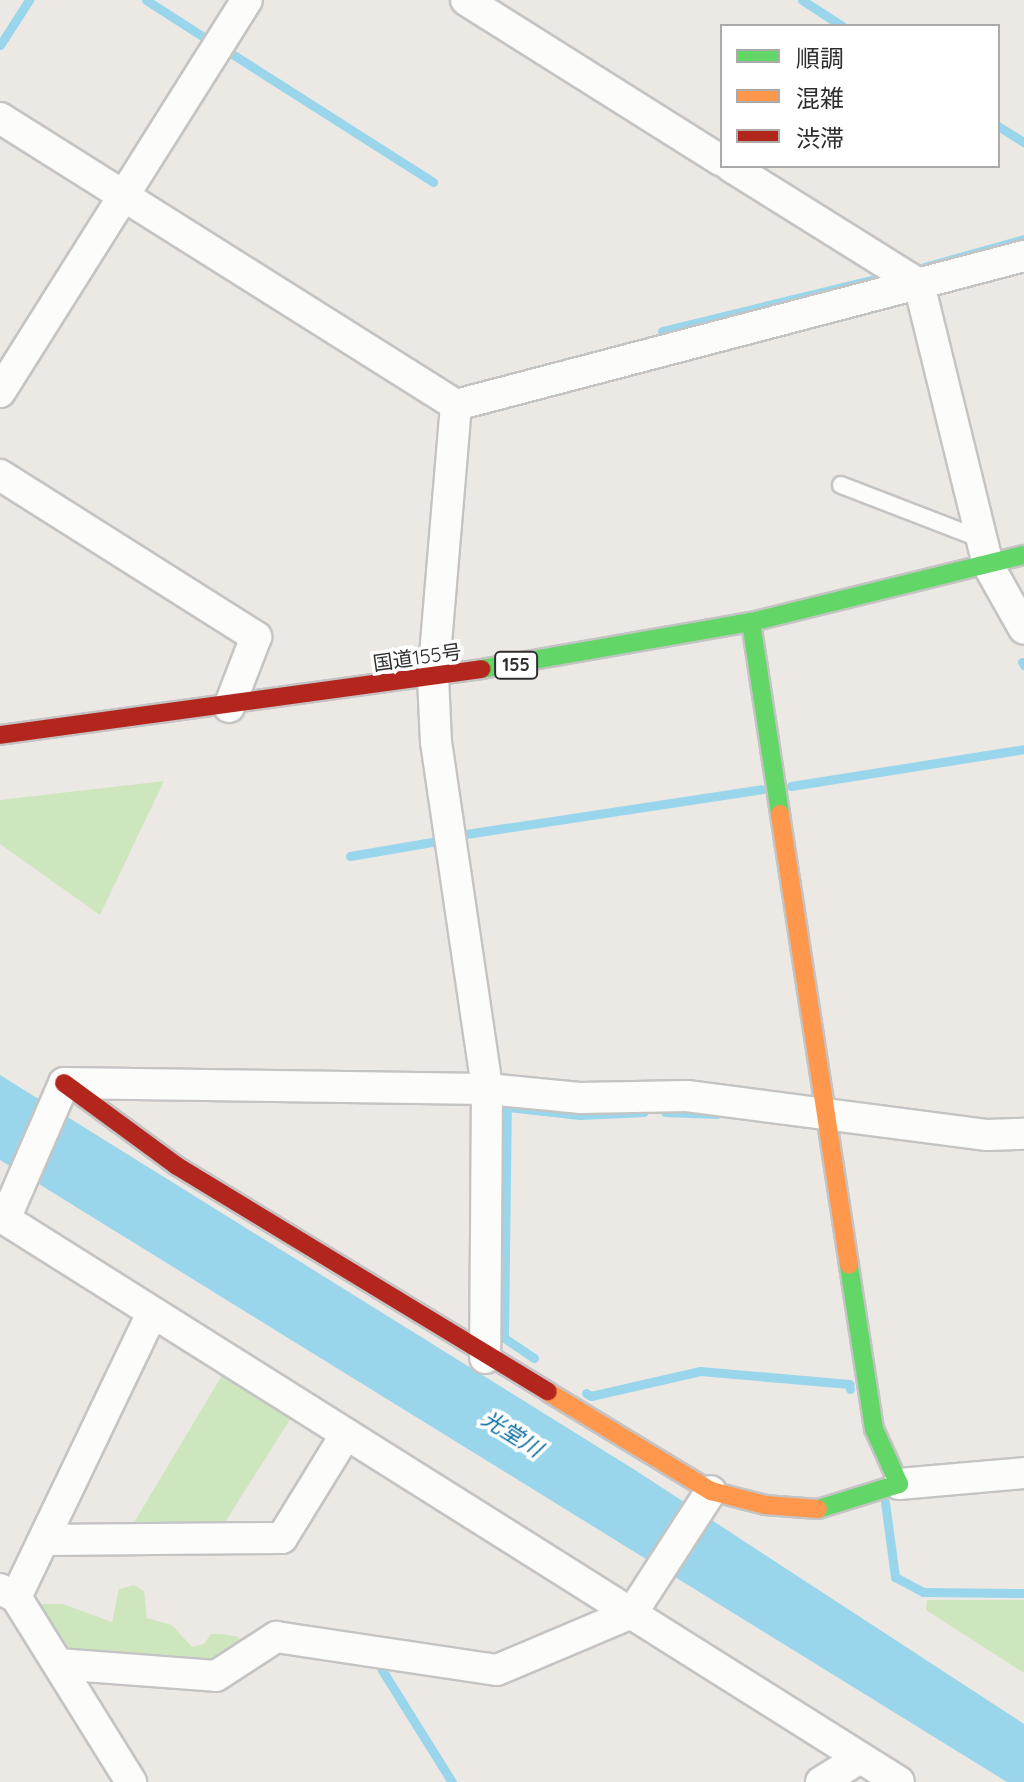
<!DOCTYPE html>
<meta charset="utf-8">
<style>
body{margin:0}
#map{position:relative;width:1024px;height:1782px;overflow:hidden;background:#ece8e4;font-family:Quicksand,"Noto Sans JP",sans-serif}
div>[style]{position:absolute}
.green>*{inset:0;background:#cee6be}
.water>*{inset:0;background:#99d6ec}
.stream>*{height:9px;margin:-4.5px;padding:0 4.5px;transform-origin:4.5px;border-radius:4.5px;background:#99d6ec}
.roads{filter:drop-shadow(2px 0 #c5c4c5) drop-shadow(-2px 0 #c5c4c5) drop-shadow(0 2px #c5c4c5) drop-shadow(0 -2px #c5c4c5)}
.lane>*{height:16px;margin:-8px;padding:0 8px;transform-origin:8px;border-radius:8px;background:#fcfcfb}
.street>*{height:30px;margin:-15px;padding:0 15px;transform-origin:15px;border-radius:15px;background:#fcfcfb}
.fast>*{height:18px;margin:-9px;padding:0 9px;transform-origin:9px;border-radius:9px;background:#63d668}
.slow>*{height:18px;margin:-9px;padding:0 9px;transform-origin:9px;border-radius:9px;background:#ff974d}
.jam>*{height:18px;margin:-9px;padding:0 9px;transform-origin:9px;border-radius:9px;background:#b3261e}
span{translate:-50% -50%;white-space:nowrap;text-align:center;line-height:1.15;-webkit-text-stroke:7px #fff;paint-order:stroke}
.shield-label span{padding:2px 6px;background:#fff;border:2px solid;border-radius:6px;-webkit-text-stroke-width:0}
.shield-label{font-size:18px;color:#2e2e2e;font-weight:700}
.street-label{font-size:20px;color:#2e2e2e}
.water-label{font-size:22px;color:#0d6fa3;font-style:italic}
.legend{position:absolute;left:720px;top:24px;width:280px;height:144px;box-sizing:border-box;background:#fff;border:2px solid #ababab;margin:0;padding:10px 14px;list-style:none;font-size:24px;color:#2e2e2e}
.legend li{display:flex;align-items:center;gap:16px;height:40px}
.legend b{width:40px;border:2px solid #ababab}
</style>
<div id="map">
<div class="green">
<div style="clip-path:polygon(164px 781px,100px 915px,0 844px,0 800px)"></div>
<div style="clip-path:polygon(224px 1372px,294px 1413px,224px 1524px,132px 1526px)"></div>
<div style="clip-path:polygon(134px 1585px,144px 1591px,147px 1618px,172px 1625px,192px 1647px,204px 1644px,211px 1634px,223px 1634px,239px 1637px,240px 1645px,214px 1662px,66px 1651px,40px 1611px,42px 1604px,63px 1604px,112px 1622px,119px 1589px)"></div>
<div style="clip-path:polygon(927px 1600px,1024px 1600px,1024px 1673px,926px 1610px)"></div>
</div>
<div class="water">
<div style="clip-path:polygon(0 1075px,635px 1470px,1024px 1724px,1024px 1782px,1007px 1782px,0 1160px)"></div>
</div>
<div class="stream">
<div style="left:146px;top:0;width:67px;rotate:32.7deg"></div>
<div style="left:802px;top:0;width:48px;rotate:33deg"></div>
<div style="left:0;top:45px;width:54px;rotate:-57.2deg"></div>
<div style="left:229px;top:52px;width:242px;rotate:32.5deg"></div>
<div style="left:998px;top:126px;width:31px;rotate:32deg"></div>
<div style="left:924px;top:267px;width:104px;rotate:-15.6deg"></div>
<div style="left:662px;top:331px;width:215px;rotate:-13.7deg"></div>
<div style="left:1022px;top:662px;width:4px;rotate:56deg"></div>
<div style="left:791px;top:786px;width:236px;rotate:-9deg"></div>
<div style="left:466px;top:834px;width:299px;rotate:-8.6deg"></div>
<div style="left:350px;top:856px;width:89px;rotate:-9.7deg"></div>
<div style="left:665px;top:1112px;width:52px;rotate:2.2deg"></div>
<div style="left:534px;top:1358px;width:36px;rotate:-146deg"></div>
<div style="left:504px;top:1338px;width:231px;rotate:-89.3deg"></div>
<div style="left:507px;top:1107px;width:73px;rotate:6.3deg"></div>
<div style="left:580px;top:1115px;width:64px;rotate:-2.7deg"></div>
<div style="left:586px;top:1393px;width:6px;rotate:31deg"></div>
<div style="left:591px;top:1396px;width:112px;rotate:-12.9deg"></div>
<div style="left:700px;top:1371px;width:150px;rotate:5deg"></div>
<div style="left:849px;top:1384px;width:5px;rotate:79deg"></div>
<div style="left:885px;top:1502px;width:76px;rotate:82.4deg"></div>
<div style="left:895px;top:1577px;width:32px;rotate:28deg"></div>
<div style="left:923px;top:1592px;width:101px;rotate:0.6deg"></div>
<div style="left:382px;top:1670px;width:132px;rotate:58deg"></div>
</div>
<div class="roads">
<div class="lane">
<div style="left:841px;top:485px;width:150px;rotate:21.1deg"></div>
</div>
<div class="street">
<div style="left:466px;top:0;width:302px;rotate:32.2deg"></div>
<div style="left:0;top:118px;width:539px;rotate:32.19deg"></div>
<div style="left:456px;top:405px;width:587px;rotate:-14.7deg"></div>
<div style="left:730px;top:166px;width:223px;rotate:32deg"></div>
<div style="left:919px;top:284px;width:289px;rotate:76.2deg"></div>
<div style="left:988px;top:565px;width:73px;rotate:60.6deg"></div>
<div style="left:0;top:392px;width:463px;rotate:-57.8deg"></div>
<div style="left:456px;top:405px;width:273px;rotate:94.8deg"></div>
<div style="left:433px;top:677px;width:65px;rotate:87.4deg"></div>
<div style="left:436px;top:742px;width:351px;rotate:81.6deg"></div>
<div style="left:487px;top:1089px;width:269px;rotate:90.4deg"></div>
<div style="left:0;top:475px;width:303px;rotate:32.3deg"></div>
<div style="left:256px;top:637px;width:75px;rotate:111.1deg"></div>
<div style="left:0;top:1216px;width:1062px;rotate:32.19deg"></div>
<div style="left:5px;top:1219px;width:148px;rotate:-66.5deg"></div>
<div style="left:64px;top:1083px;width:423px;rotate:0.8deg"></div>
<div style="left:487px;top:1089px;width:93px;rotate:5.5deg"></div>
<div style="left:580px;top:1098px;width:107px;rotate:-1.1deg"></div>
<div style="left:687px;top:1096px;width:303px;rotate:7.4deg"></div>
<div style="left:987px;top:1135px;width:37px;rotate:-2deg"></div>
<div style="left:899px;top:1484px;width:125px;rotate:-5deg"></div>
<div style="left:44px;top:1540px;width:238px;rotate:-0.5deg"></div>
<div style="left:282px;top:1538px;width:122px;rotate:-58.4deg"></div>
<div style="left:0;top:1589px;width:18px;rotate:27deg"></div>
<div style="left:16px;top:1597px;width:218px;rotate:58.1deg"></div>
<div style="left:16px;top:1597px;width:315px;rotate:-64.4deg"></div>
<div style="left:58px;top:1664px;width:158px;rotate:4.3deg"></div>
<div style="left:216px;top:1676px;width:72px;rotate:-33deg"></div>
<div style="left:276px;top:1637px;width:223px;rotate:8.5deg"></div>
<div style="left:497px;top:1670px;width:147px;rotate:-22.9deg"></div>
<div style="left:632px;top:1613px;width:145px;rotate:-57.1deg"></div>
<div style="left:821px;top:1782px;width:46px;rotate:-31.6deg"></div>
</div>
<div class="fast">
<div style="left:751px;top:622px;width:194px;rotate:81.4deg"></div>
<div style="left:481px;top:669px;width:274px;rotate:-9.9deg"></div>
<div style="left:751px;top:622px;width:281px;rotate:-13.8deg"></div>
<div style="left:818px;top:1509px;width:85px;rotate:-17.2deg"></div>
<div style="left:899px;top:1484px;width:60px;rotate:-114.4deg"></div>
<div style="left:874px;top:1429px;width:166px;rotate:-98.7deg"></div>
</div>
<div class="slow">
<div style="left:780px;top:814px;width:456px;rotate:81.3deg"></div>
<div style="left:548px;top:1392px;width:191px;rotate:31.3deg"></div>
<div style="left:711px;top:1491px;width:56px;rotate:14.5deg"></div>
<div style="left:765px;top:1505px;width:53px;rotate:4.3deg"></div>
</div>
<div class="jam">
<div style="left:0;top:735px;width:486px;rotate:-7.8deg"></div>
<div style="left:64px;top:1083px;width:140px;rotate:36.3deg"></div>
<div style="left:177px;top:1166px;width:434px;rotate:31.3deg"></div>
</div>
</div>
<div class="shield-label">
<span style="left:516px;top:665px">155</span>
</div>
<div class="street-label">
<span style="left:417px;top:657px;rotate:-8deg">国道155号</span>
</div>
<div class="water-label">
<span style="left:512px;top:1434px;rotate:32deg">光堂川</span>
</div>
<ul class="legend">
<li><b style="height:10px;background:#63d668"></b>順調</li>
<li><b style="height:10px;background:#ff974d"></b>混雑</li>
<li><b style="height:10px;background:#b3261e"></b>渋滞</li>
</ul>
</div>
